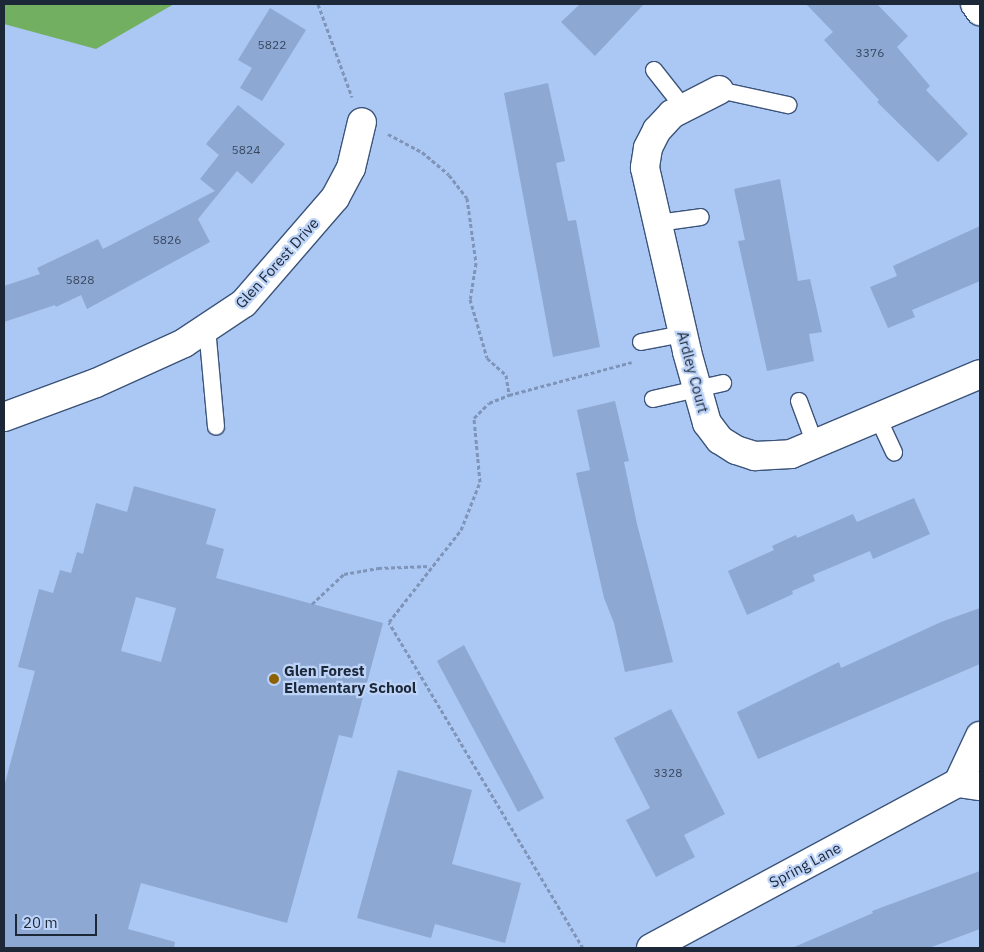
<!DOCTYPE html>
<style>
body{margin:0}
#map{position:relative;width:984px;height:952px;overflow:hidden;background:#abc7f3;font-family:"IBM Plex Sans",sans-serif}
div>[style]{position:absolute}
.green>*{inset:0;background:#72af61}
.building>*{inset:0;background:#8ca8d3}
.path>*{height:3px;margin-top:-1.5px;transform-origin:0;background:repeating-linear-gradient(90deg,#7e95b9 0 4px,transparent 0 6.5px)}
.roads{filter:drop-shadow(1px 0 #3c547a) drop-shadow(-1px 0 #3c547a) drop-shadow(0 1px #3c547a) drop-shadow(0 -1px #3c547a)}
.service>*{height:16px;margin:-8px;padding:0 8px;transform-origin:8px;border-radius:8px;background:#fff}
.minor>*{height:28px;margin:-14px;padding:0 14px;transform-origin:14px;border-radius:14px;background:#fff}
.secondary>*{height:28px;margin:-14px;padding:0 14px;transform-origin:14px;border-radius:14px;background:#fff}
.dots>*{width:14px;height:14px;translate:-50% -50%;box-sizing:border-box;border:2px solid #bdd4f8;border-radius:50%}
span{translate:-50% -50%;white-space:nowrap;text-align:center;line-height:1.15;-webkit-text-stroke:4.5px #bdd4f8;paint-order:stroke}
.number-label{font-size:12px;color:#38475f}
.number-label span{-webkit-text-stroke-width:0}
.street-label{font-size:15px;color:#1c2738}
.poi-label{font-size:15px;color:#1c2738;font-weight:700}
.left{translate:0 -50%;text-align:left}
.frame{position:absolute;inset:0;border:5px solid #1c2738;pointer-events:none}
.scale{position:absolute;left:15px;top:914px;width:82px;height:22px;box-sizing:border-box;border:2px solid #1c2738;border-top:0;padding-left:6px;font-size:15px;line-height:18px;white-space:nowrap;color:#1c2738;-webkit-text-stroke:4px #bdd4f8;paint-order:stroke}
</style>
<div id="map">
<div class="green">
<div style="clip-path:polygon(4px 4px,174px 4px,96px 49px,4px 24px)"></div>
</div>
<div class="building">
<div style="clip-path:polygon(580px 4px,644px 4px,595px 56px,561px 22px)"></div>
<div style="clip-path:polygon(806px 4px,877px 4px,908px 36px,897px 47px,930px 86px,926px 90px,968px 134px,938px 162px,877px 102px,879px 100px,824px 40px,833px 32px)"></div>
<div style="clip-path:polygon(270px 8px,306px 30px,262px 101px,240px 88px,252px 68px,238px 60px)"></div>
<div style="clip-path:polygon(548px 83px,565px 161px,556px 163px,568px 221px,576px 220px,600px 347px,553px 357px,504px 93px)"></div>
<div style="clip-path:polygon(238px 105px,285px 144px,252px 184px,237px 171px,198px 219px,210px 242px,87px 309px,81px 295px,56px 307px,55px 305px,4px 322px,4px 286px,40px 274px,37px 268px,98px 239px,103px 249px,215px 191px,200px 179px,219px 155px,206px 144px)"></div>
<div style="clip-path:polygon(780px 179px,798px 281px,810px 279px,822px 332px,809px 334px,814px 361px,767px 371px,738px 241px,745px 240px,734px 189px)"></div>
<div style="clip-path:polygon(980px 226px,980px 281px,912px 310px,915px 317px,888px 328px,870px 287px,897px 276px,893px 266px)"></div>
<div style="clip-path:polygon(615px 401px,629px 461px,624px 462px,637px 524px,673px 662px,625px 672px,614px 623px,604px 598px,576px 473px,590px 470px,577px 410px)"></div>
<div style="clip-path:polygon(evenodd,134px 486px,216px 509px,206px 544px,224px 549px,216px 578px,383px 623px,352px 738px,339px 735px,287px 923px,141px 883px,128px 929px,175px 942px,174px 948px,4px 948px,4px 787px,35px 671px,18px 667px,39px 589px,53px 593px,60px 570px,71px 573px,77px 552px,83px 554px,96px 503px,127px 512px,134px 486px,136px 597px,176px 608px,161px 662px,121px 651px,136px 597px)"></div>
<div style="clip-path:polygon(914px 498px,930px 534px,873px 559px,870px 551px,813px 575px,815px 581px,792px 591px,793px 594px,747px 615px,728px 571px,774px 550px,772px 546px,796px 535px,797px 538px,853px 514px,857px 522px)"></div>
<div style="clip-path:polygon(980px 608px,980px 664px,758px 759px,737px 712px,839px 662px,841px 668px,941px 622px)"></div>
<div style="clip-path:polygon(464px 645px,544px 798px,518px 812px,437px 661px)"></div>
<div style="clip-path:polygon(671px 709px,725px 814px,684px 835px,695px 857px,656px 877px,626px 820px,650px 808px,614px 738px)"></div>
<div style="clip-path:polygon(398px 770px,472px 790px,452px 864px,521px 883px,505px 943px,435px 924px,431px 938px,357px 918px)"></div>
<div style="clip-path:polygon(980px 871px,980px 929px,929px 948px,792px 948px,873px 913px,872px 911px)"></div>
</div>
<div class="path">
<div style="left:318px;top:4px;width:99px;rotate:69.9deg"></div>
<div style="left:388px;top:134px;width:38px;rotate:28deg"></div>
<div style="left:422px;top:152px;width:35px;rotate:40deg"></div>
<div style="left:449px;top:175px;width:29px;rotate:52deg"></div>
<div style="left:467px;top:198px;width:66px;rotate:82.1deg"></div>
<div style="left:476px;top:263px;width:36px;rotate:99deg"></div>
<div style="left:470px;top:299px;width:61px;rotate:73.9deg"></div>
<div style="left:487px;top:358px;width:25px;rotate:42deg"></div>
<div style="left:506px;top:375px;width:20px;rotate:81deg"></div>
<div style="left:312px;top:604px;width:44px;rotate:-43.2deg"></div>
<div style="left:344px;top:574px;width:35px;rotate:-10deg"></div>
<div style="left:378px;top:568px;width:52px;rotate:-2.2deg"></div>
<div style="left:583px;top:948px;width:379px;rotate:-120.8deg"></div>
<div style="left:389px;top:622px;width:117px;rotate:-52deg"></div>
<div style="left:461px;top:530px;width:52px;rotate:-68.4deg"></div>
<div style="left:480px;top:482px;width:64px;rotate:-95.4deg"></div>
<div style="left:474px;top:418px;width:21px;rotate:-45deg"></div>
<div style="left:489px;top:403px;width:22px;rotate:-22deg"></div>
<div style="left:509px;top:395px;width:127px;rotate:-15deg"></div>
</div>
<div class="roads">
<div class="service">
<div style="left:654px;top:70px;width:48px;rotate:51.7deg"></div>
<div style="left:719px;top:90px;width:71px;rotate:12.3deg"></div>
<div style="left:658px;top:223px;width:43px;rotate:-7.9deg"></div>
<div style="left:207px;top:328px;width:99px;rotate:84.8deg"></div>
<div style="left:641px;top:342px;width:43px;rotate:-10.8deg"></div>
<div style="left:653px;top:399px;width:72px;rotate:-12.9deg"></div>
<div style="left:799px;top:401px;width:46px;rotate:69.6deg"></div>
<div style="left:878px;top:418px;width:38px;rotate:65deg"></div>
</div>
<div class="minor">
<div style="left:719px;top:90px;width:53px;rotate:152.9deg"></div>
<div style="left:672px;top:114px;width:22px;rotate:133deg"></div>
<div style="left:657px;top:130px;width:20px;rotate:117deg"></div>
<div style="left:648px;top:148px;width:20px;rotate:99deg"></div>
<div style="left:645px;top:168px;width:189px;rotate:77.1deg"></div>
<div style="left:687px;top:352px;width:74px;rotate:74.3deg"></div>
<div style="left:707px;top:423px;width:21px;rotate:53deg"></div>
<div style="left:720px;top:440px;width:19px;rotate:32deg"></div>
<div style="left:736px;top:450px;width:20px;rotate:18deg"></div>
<div style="left:755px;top:456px;width:36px;rotate:-3deg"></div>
<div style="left:791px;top:454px;width:205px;rotate:-22.9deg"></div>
<div style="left:4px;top:417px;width:98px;rotate:-20.3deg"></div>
<div style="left:96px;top:383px;width:97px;rotate:-24.4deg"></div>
<div style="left:184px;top:343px;width:72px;rotate:-33.7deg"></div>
<div style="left:244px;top:303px;width:139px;rotate:-49.1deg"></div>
<div style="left:335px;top:198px;width:34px;rotate:-62deg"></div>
<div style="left:351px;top:168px;width:47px;rotate:-76.6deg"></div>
<div style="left:958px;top:783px;width:52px;rotate:-64.9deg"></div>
<div style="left:651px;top:948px;width:349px;rotate:-28.3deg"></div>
<div style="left:958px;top:783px;width:22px;rotate:8deg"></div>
</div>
<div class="secondary">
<div style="left:975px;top:4px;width:9px;rotate:54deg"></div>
</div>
</div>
<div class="dots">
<div style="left:274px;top:679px;background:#8c6204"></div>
</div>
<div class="number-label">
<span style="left:272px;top:45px">5822</span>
<span style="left:870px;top:53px">3376</span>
<span style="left:246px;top:150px">5824</span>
<span style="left:167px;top:240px">5826</span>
<span style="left:80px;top:280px">5828</span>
<span style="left:668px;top:773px">3328</span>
</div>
<div class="street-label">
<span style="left:277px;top:263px;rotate:-48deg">Glen Forest Drive</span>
<span style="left:693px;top:372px;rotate:75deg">Ardley Court</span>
<span style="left:805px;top:865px;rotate:-28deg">Spring Lane</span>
</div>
<div class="poi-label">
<span class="left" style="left:284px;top:679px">Glen Forest<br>Elementary School</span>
</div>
<div class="frame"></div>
<div class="scale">20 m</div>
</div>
